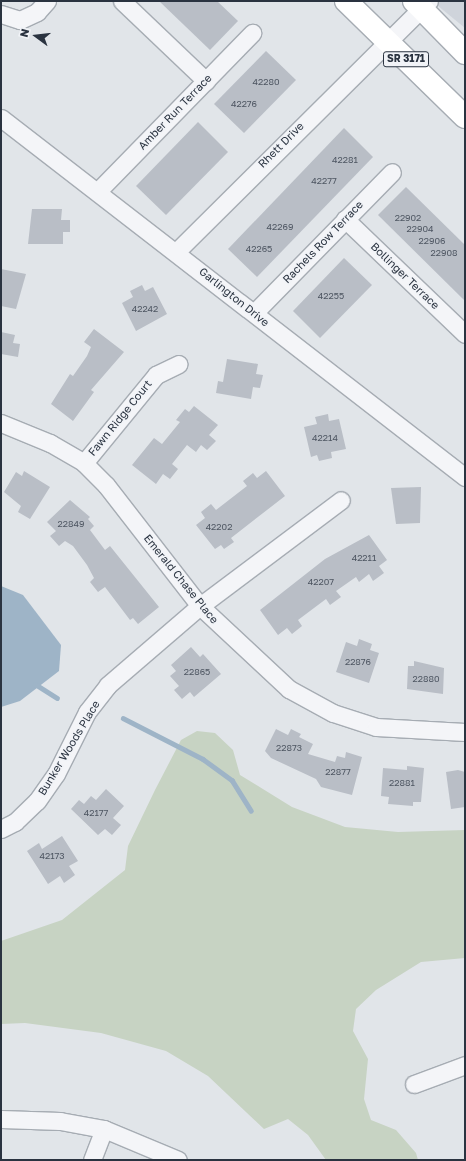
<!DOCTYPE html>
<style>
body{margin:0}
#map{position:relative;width:466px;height:1161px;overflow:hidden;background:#e1e5e9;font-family:"Golos Text",sans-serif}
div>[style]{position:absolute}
.built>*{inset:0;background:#cfd4db}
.green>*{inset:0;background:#c7d3c3}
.water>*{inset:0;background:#9eb4c7}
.stream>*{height:4.5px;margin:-2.25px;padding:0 2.25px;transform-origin:2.25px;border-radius:2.25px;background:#9eb4c7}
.building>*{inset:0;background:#b9bec6}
.roads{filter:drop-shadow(1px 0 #a6acb3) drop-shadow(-1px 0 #a6acb3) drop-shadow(0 1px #a6acb3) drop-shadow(0 -1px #a6acb3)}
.minor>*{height:17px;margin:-8.5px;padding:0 8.5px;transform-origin:8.5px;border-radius:8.5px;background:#f4f5f8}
.major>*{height:22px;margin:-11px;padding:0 11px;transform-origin:11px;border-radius:11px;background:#fff}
span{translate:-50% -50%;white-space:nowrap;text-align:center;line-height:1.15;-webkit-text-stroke:3px #f1f3f7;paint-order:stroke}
.number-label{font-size:9px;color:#4e5662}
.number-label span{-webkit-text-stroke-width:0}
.shield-label span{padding:1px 3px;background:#f1f3f7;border:1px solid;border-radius:3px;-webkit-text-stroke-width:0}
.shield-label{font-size:10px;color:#2a3340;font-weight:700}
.street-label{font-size:11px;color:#2a3340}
.frame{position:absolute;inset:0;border:2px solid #2a3340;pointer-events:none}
.north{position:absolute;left:16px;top:16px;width:40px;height:40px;-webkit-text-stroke:3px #f1f3f7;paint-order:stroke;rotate:285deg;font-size:11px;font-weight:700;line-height:16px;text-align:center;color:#2a3340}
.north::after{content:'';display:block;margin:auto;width:14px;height:18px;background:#2a3340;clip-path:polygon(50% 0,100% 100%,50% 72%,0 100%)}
</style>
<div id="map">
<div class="built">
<div style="clip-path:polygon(432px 1px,465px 1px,465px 28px)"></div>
</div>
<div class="green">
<div style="clip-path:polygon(197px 731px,215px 733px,233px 750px,240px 775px,292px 807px,345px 827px,398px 832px,465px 830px,465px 958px,421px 962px,376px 990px,356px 1009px,353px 1031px,368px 1059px,364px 1099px,371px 1120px,396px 1130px,416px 1153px,418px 1160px,326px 1160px,308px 1135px,288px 1119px,264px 1129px,208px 1076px,166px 1051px,101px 1033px,25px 1023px,1px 1024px,1px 941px,62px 920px,125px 870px,128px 846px,155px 790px,181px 740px)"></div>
</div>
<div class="water">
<div style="clip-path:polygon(1px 586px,23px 595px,61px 645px,59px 671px,20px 701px,1px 707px)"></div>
</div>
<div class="stream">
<div style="left:35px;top:684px;width:26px;rotate:32deg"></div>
<div style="left:123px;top:718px;width:90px;rotate:27.1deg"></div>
<div style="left:203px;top:759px;width:36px;rotate:36deg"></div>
<div style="left:232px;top:780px;width:36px;rotate:58deg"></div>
</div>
<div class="building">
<div style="clip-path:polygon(159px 1px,217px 1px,238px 21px,210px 50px)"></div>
<div style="clip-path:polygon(266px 51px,296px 80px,244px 133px,214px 104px)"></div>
<div style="clip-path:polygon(198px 122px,228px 152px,166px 215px,136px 186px)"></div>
<div style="clip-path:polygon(344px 128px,373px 157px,257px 277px,228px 249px)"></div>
<div style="clip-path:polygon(406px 187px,465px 245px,465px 301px,378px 215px)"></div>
<div style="clip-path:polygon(32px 209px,62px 209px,61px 220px,70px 220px,70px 232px,63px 232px,63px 244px,28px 244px)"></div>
<div style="clip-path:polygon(344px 258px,372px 285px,320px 338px,293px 311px)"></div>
<div style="clip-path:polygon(1px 269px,26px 274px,16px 309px,1px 306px)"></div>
<div style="clip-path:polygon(142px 285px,145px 291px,153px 287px,167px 314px,136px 331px,122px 303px,133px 297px,130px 291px)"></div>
<div style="clip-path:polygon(94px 329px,124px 352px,91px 390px,94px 392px,73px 421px,51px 404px,70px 374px,73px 376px,87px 356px,91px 347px,84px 342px)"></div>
<div style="clip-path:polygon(1px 332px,15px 335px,13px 343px,20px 344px,18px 357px,1px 354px)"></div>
<div style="clip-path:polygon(227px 359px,258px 364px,256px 374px,263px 375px,260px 388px,253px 387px,251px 399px,216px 393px,218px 381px,223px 382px)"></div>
<div style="clip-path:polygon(194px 406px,218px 425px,209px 435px,216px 441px,207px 450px,201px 445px,196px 452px,187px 445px,172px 464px,178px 469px,170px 479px,163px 474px,156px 484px,132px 465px,154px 438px,162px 444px,180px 422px,176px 420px,185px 409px,189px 412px)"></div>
<div style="clip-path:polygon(328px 414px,329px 421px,339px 419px,346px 449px,331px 452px,332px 458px,319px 461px,317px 455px,311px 457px,304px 427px,317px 424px,315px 417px)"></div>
<div style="clip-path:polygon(24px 471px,50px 487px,30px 519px,18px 512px,21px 506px,4px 492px,16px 472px,22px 476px)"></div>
<div style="clip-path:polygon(266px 471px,285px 496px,231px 538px,234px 542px,224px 549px,221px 545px,215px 549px,196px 525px,205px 518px,201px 512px,211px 504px,216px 510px,247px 486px,243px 481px,253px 473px,257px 478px)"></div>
<div style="clip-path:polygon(421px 487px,420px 523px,396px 524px,391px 488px)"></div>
<div style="clip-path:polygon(70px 500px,90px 517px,88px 519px,94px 526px,90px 530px,105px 550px,110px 546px,159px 607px,138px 624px,133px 618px,130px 620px,105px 587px,98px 592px,90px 582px,94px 578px,87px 565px,73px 546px,65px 541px,59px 546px,50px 536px,56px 531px,47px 522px)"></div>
<div style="clip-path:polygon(369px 535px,387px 560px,379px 566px,384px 573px,373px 581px,369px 574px,359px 582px,356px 577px,336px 591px,341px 597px,330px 605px,326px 599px,298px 620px,302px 626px,292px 634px,287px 628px,278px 635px,260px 610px,325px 559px)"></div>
<div style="clip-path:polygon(359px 639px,372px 644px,370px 650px,379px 653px,369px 683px,336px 672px,346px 642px,357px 646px)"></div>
<div style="clip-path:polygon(191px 647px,200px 657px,203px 654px,221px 674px,194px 697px,190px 692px,182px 699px,174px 690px,179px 686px,170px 676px,176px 671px,171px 665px)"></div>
<div style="clip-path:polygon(414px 661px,444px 668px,443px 694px,407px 689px,408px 666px,414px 666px)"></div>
<div style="clip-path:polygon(276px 729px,288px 735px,291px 729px,301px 734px,299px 737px,313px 744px,308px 754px,335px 762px,337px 756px,345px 758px,346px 752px,362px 757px,352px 795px,321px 787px,316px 779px,271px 758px,265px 751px)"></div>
<div style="clip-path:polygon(407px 766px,424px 768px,421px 802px,413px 802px,413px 806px,388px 804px,389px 797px,381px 796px,383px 768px,407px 770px)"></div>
<div style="clip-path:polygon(458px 770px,465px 772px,465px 807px,451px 809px,446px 772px)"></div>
<div style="clip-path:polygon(106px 789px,124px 806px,113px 818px,121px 825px,112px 835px,105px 829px,98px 835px,71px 809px,79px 800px,84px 804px,91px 796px,96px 800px)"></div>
<div style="clip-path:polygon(62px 836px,78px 861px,69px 866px,75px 875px,64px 883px,60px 876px,48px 884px,27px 851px,39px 843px,42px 849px)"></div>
</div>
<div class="roads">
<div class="minor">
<div style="left:122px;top:1px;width:116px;rotate:43.6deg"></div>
<div style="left:1px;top:14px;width:20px;rotate:18deg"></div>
<div style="left:20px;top:20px;width:19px;rotate:-25deg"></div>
<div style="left:37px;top:12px;width:15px;rotate:-48deg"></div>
<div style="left:1px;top:118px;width:587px;rotate:37.73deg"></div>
<div style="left:98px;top:191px;width:221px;rotate:-45.7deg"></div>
<div style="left:345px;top:219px;width:166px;rotate:43.8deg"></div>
<div style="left:177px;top:251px;width:355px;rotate:-44.8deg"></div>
<div style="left:254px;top:313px;width:197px;rotate:-45.6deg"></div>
<div style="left:1px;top:423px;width:53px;rotate:22.2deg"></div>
<div style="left:50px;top:443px;width:39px;rotate:30deg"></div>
<div style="left:84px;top:463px;width:31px;rotate:45deg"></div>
<div style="left:106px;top:485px;width:153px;rotate:52.2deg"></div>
<div style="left:200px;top:606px;width:122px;rotate:43deg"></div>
<div style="left:289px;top:689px;width:50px;rotate:28.6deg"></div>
<div style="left:333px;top:713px;width:45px;rotate:18deg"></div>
<div style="left:376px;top:727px;width:89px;rotate:3.2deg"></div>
<div style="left:84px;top:463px;width:114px;rotate:-50.7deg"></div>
<div style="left:156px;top:375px;width:25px;rotate:-26deg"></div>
<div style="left:1px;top:829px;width:16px;rotate:-27deg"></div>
<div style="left:15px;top:822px;width:30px;rotate:-44deg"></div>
<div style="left:37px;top:801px;width:33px;rotate:-55deg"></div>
<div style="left:56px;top:774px;width:69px;rotate:-63.4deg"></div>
<div style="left:87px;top:712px;width:34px;rotate:-52deg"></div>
<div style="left:108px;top:685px;width:121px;rotate:-40.7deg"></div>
<div style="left:200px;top:606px;width:176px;rotate:-36.9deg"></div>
<div style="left:414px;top:1084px;width:54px;rotate:-20.4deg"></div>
<div style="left:1px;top:1119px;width:59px;rotate:1.9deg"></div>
<div style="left:60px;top:1121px;width:45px;rotate:10.3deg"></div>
<div style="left:104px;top:1129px;width:80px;rotate:22.7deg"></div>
<div style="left:92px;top:1160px;width:33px;rotate:-69deg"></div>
</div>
<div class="major">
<div style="left:346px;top:1px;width:166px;rotate:44.3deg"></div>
<div style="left:414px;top:1px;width:73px;rotate:45.6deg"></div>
</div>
</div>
<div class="number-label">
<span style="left:266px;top:82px">42280</span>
<span style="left:244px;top:104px">42276</span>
<span style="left:345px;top:160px">42281</span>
<span style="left:324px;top:181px">42277</span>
<span style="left:408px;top:218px">22902</span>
<span style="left:280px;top:227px">42269</span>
<span style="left:420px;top:229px">22904</span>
<span style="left:432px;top:241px">22906</span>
<span style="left:259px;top:249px">42265</span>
<span style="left:444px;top:253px">22908</span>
<span style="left:331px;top:296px">42255</span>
<span style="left:145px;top:309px">42242</span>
<span style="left:325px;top:438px">42214</span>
<span style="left:71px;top:524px">22849</span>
<span style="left:219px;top:527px">42202</span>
<span style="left:364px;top:558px">42211</span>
<span style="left:321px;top:582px">42207</span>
<span style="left:358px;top:662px">22876</span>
<span style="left:197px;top:672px">22865</span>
<span style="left:426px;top:679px">22880</span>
<span style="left:289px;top:748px">22873</span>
<span style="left:338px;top:772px">22877</span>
<span style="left:402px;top:783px">22881</span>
<span style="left:96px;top:813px">42177</span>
<span style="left:52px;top:856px">42173</span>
</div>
<div class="shield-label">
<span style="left:406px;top:59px">SR 3171</span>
</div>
<div class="street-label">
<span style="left:175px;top:112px;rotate:-46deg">Amber Run Terrace</span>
<span style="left:281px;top:145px;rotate:-45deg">Rhett Drive</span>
<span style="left:323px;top:242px;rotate:-46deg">Rachels Row Terrace</span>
<span style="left:405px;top:276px;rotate:44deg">Bollinger Terrace</span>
<span style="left:234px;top:297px;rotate:39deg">Garlington Drive</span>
<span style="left:120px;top:418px;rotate:-51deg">Fawn Ridge Court</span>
<span style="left:181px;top:579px;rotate:51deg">Emerald Chase Place</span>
<span style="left:69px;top:748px;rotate:-59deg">Bunker Woods Place</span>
</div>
<div class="frame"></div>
<div class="north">N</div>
</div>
